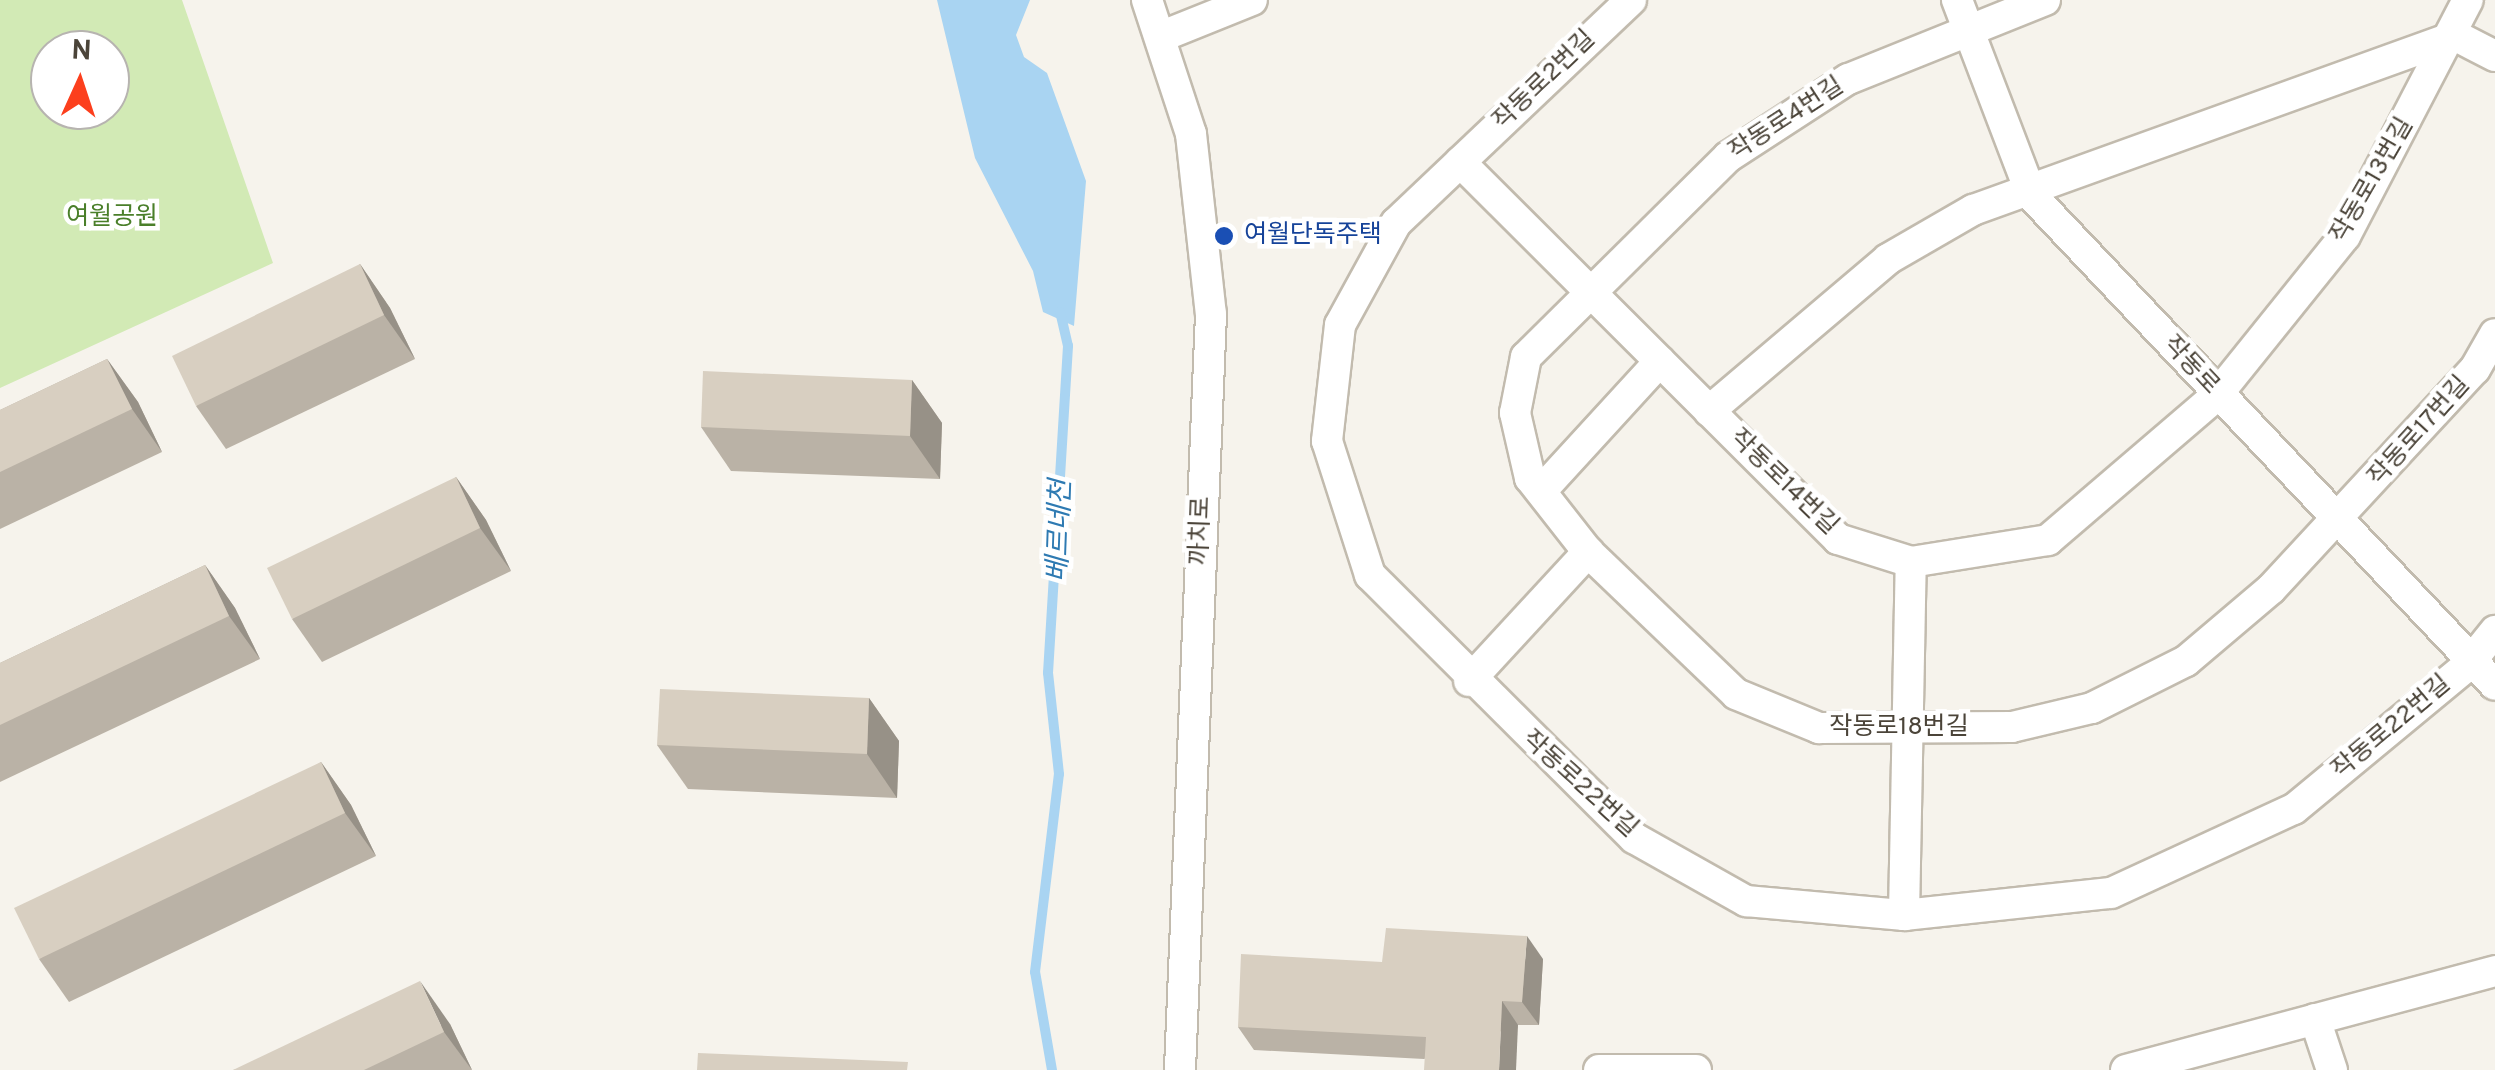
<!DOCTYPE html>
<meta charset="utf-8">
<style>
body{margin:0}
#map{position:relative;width:2495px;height:1070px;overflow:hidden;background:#f6f3ec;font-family:Overpass,"Noto Sans KR",sans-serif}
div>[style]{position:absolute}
.green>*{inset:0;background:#d2eab5}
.water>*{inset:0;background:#a9d4f2}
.stream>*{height:10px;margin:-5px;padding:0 5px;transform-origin:5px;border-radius:5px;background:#a9d4f2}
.roads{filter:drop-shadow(2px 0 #c2bbae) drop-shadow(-2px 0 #c2bbae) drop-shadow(0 2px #c2bbae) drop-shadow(0 -2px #c2bbae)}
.minor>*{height:30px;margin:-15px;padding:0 15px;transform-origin:15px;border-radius:15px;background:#fff}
.wall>*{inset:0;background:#bab2a6}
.shaded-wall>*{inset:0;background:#979187}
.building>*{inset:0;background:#d8cfc1}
.dots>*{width:28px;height:28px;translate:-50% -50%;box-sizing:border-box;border:5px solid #fff;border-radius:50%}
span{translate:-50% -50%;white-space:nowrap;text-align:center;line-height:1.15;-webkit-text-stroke:9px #fff;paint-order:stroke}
.street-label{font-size:25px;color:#4b4439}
.park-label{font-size:25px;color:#4a7f2a}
.transit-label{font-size:25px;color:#164399}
.left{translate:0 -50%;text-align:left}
.water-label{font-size:28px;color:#2e7ab2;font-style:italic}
.north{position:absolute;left:30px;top:30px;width:100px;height:100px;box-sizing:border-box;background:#fff;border:2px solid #b7b4b0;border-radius:50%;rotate:3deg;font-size:28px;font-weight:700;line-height:40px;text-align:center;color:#4b4439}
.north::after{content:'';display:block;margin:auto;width:35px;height:45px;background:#fc3f1d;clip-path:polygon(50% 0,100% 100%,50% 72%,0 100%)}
</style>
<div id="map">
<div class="green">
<div style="clip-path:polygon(evenodd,0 0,182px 0,273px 263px,0 388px,0 0,50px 50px,110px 50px,110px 110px,50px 110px,50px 50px)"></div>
</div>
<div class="water">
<div style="clip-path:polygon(937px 0,1030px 0,1016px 35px,1024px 57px,1047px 73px,1086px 181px,1074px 326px,1043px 312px,1033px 271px,975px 158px)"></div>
</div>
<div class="stream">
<div style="left:1052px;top:1070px;width:99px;rotate:-99.8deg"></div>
<div style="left:1035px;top:972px;width:199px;rotate:-83.1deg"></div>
<div style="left:1059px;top:774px;width:102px;rotate:-96.2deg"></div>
<div style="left:1048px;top:673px;width:328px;rotate:-86.5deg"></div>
<div style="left:1068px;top:346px;width:35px;rotate:-103deg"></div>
</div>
<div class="roads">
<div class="minor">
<div style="left:1147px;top:0;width:141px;rotate:71.8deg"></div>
<div style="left:1191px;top:134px;width:181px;rotate:83.7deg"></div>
<div style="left:1211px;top:314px;width:757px;rotate:92.35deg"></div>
<div style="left:1631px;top:0;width:324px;rotate:136.5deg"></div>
<div style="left:1396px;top:223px;width:116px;rotate:118.8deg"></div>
<div style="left:1340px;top:325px;width:117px;rotate:96.4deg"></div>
<div style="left:1327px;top:441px;width:141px;rotate:72.2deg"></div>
<div style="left:1370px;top:575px;width:373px;rotate:44.9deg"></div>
<div style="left:1634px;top:838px;width:129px;rotate:29.4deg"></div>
<div style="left:1746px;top:901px;width:159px;rotate:5.1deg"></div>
<div style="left:1904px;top:915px;width:208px;rotate:-6.1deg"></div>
<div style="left:2111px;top:893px;width:201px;rotate:-24.7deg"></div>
<div style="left:2294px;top:809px;width:224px;rotate:-39.6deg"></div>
<div style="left:2467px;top:666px;width:45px;rotate:-51.3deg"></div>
<div style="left:1957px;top:0;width:210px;rotate:69.1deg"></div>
<div style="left:2032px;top:196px;width:673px;rotate:46.56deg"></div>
<div style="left:2045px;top:0;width:212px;rotate:158.1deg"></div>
<div style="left:1848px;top:79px;width:143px;rotate:147deg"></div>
<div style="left:1728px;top:157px;width:284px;rotate:135.3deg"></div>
<div style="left:1526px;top:357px;width:57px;rotate:101.1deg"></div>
<div style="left:1515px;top:413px;width:67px;rotate:77deg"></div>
<div style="left:1530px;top:478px;width:94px;rotate:51.9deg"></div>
<div style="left:1588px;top:552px;width:205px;rotate:43.8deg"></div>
<div style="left:1736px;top:694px;width:90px;rotate:22.3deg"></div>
<div style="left:1819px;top:728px;width:193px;rotate:-0.3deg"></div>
<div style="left:2012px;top:727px;width:82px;rotate:-13.4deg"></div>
<div style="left:2092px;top:708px;width:105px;rotate:-26.6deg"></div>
<div style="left:2186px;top:661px;width:111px;rotate:-40.3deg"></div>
<div style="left:2271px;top:589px;width:300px;rotate:-47.2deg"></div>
<div style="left:2475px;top:369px;width:40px;rotate:-60.3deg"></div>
<div style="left:1160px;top:37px;width:99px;rotate:-21.9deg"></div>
<div style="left:1460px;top:162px;width:534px;rotate:44.92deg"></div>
<div style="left:1838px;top:539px;width:77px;rotate:17.5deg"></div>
<div style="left:1911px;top:562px;width:139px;rotate:-9.1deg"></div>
<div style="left:2048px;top:540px;width:223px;rotate:-40.6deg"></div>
<div style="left:2217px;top:395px;width:204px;rotate:-51.2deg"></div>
<div style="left:2345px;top:236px;width:266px;rotate:-62.5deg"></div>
<div style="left:1709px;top:411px;width:235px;rotate:-40.3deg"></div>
<div style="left:1888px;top:259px;width:98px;rotate:-30deg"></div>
<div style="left:1973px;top:210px;width:513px;rotate:-19.81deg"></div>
<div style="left:2456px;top:36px;width:44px;rotate:27.1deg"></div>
<div style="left:1541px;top:491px;width:176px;rotate:-47.5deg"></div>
<div style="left:1469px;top:681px;width:176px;rotate:-47.3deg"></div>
<div style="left:1904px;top:915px;width:353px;rotate:-88.9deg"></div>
<div style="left:2315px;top:1019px;width:54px;rotate:71.6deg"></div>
<div style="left:1599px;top:1070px;width:97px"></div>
<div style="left:2126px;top:1070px;width:382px;rotate:-15deg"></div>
</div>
</div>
<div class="wall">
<div style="clip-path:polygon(360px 264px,390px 308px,415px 359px,226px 449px,196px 406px)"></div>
<div style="clip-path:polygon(107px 359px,138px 402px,162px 452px,0 529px,0 410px)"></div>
<div style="clip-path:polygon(912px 380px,942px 423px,940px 479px,731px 471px,701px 427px)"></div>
<div style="clip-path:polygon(456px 477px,486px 520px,511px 571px,322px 662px,292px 619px)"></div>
<div style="clip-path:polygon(205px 565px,235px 608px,260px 659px,0 782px,0 663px)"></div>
<div style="clip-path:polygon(869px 698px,899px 741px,897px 798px,688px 789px,657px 745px)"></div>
<div style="clip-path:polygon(321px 762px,351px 805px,376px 856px,69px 1002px,39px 959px)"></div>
<div style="clip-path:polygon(1543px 959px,1539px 1025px,1518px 1025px,1424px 1059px,1254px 1050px,1238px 1027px,1382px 962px)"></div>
<div style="clip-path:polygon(450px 1024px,472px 1070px,233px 1070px)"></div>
</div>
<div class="shaded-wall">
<div style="clip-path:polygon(360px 264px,390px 308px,415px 359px,384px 315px)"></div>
<div style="clip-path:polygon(107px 359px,138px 402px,162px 452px,132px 409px)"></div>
<div style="clip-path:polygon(912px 380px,942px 423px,940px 479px,910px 436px)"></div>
<div style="clip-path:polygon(456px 477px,486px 520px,511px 571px,480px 528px)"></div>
<div style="clip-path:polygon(205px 565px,235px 608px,260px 659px,229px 616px)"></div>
<div style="clip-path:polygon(869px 698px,899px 741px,897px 798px,867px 754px)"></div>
<div style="clip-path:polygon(321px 762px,351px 805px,376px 856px,345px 813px)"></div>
<div style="clip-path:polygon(1527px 936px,1543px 959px,1539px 1025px,1522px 1002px)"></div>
<div style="clip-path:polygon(420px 981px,450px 1024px,472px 1070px,444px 1032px)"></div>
<div style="clip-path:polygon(1502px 1001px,1518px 1025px,1516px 1070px,1499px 1070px)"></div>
</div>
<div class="building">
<div style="clip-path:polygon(360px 264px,384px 315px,196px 406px,172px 356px)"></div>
<div style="clip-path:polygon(107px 359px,132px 409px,0 472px,0 410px)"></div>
<div style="clip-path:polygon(703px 371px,912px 380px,910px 436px,701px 427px)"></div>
<div style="clip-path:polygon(456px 477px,480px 528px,292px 619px,267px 568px)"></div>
<div style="clip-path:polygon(205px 565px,229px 616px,0 725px,0 663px)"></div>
<div style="clip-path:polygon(660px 689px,869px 698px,867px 754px,657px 745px)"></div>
<div style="clip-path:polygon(321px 762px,345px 813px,39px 959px,14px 908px)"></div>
<div style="clip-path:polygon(1386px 928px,1527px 936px,1522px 1002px,1502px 1001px,1499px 1070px,1424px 1070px,1426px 1037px,1238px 1027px,1241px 954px,1382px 962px)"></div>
<div style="clip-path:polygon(420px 981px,444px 1032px,364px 1070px,233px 1070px)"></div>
<div style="clip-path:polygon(698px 1053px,908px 1062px,907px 1070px,697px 1070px)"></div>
</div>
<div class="dots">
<div style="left:1224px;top:236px;background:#1a4fb4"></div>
</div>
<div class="street-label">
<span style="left:1545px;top:81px;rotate:-44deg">작동로2번길</span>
<span style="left:1787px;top:120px;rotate:-33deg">작동로4번길</span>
<span style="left:2373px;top:181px;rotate:-60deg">작동로13번길</span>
<span style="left:2190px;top:366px;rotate:47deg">작동로</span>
<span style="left:2420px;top:432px;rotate:-48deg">작동로17번길</span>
<span style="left:1783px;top:483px;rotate:44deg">작동로14번길</span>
<span style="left:1202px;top:531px;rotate:-88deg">까치로</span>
<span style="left:1899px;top:728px">작동로18번길</span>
<span style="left:2392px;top:728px;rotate:-40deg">작동로22번길</span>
<span style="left:1579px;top:785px;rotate:42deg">작동로22번길</span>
</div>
<div class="park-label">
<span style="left:112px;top:218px">여월공원</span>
</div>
<div class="transit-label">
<span class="left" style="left:1244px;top:236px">여월단독주택</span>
</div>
<div class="water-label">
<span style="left:1061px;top:531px;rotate:-88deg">베르네천</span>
</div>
<div class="north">N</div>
</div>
